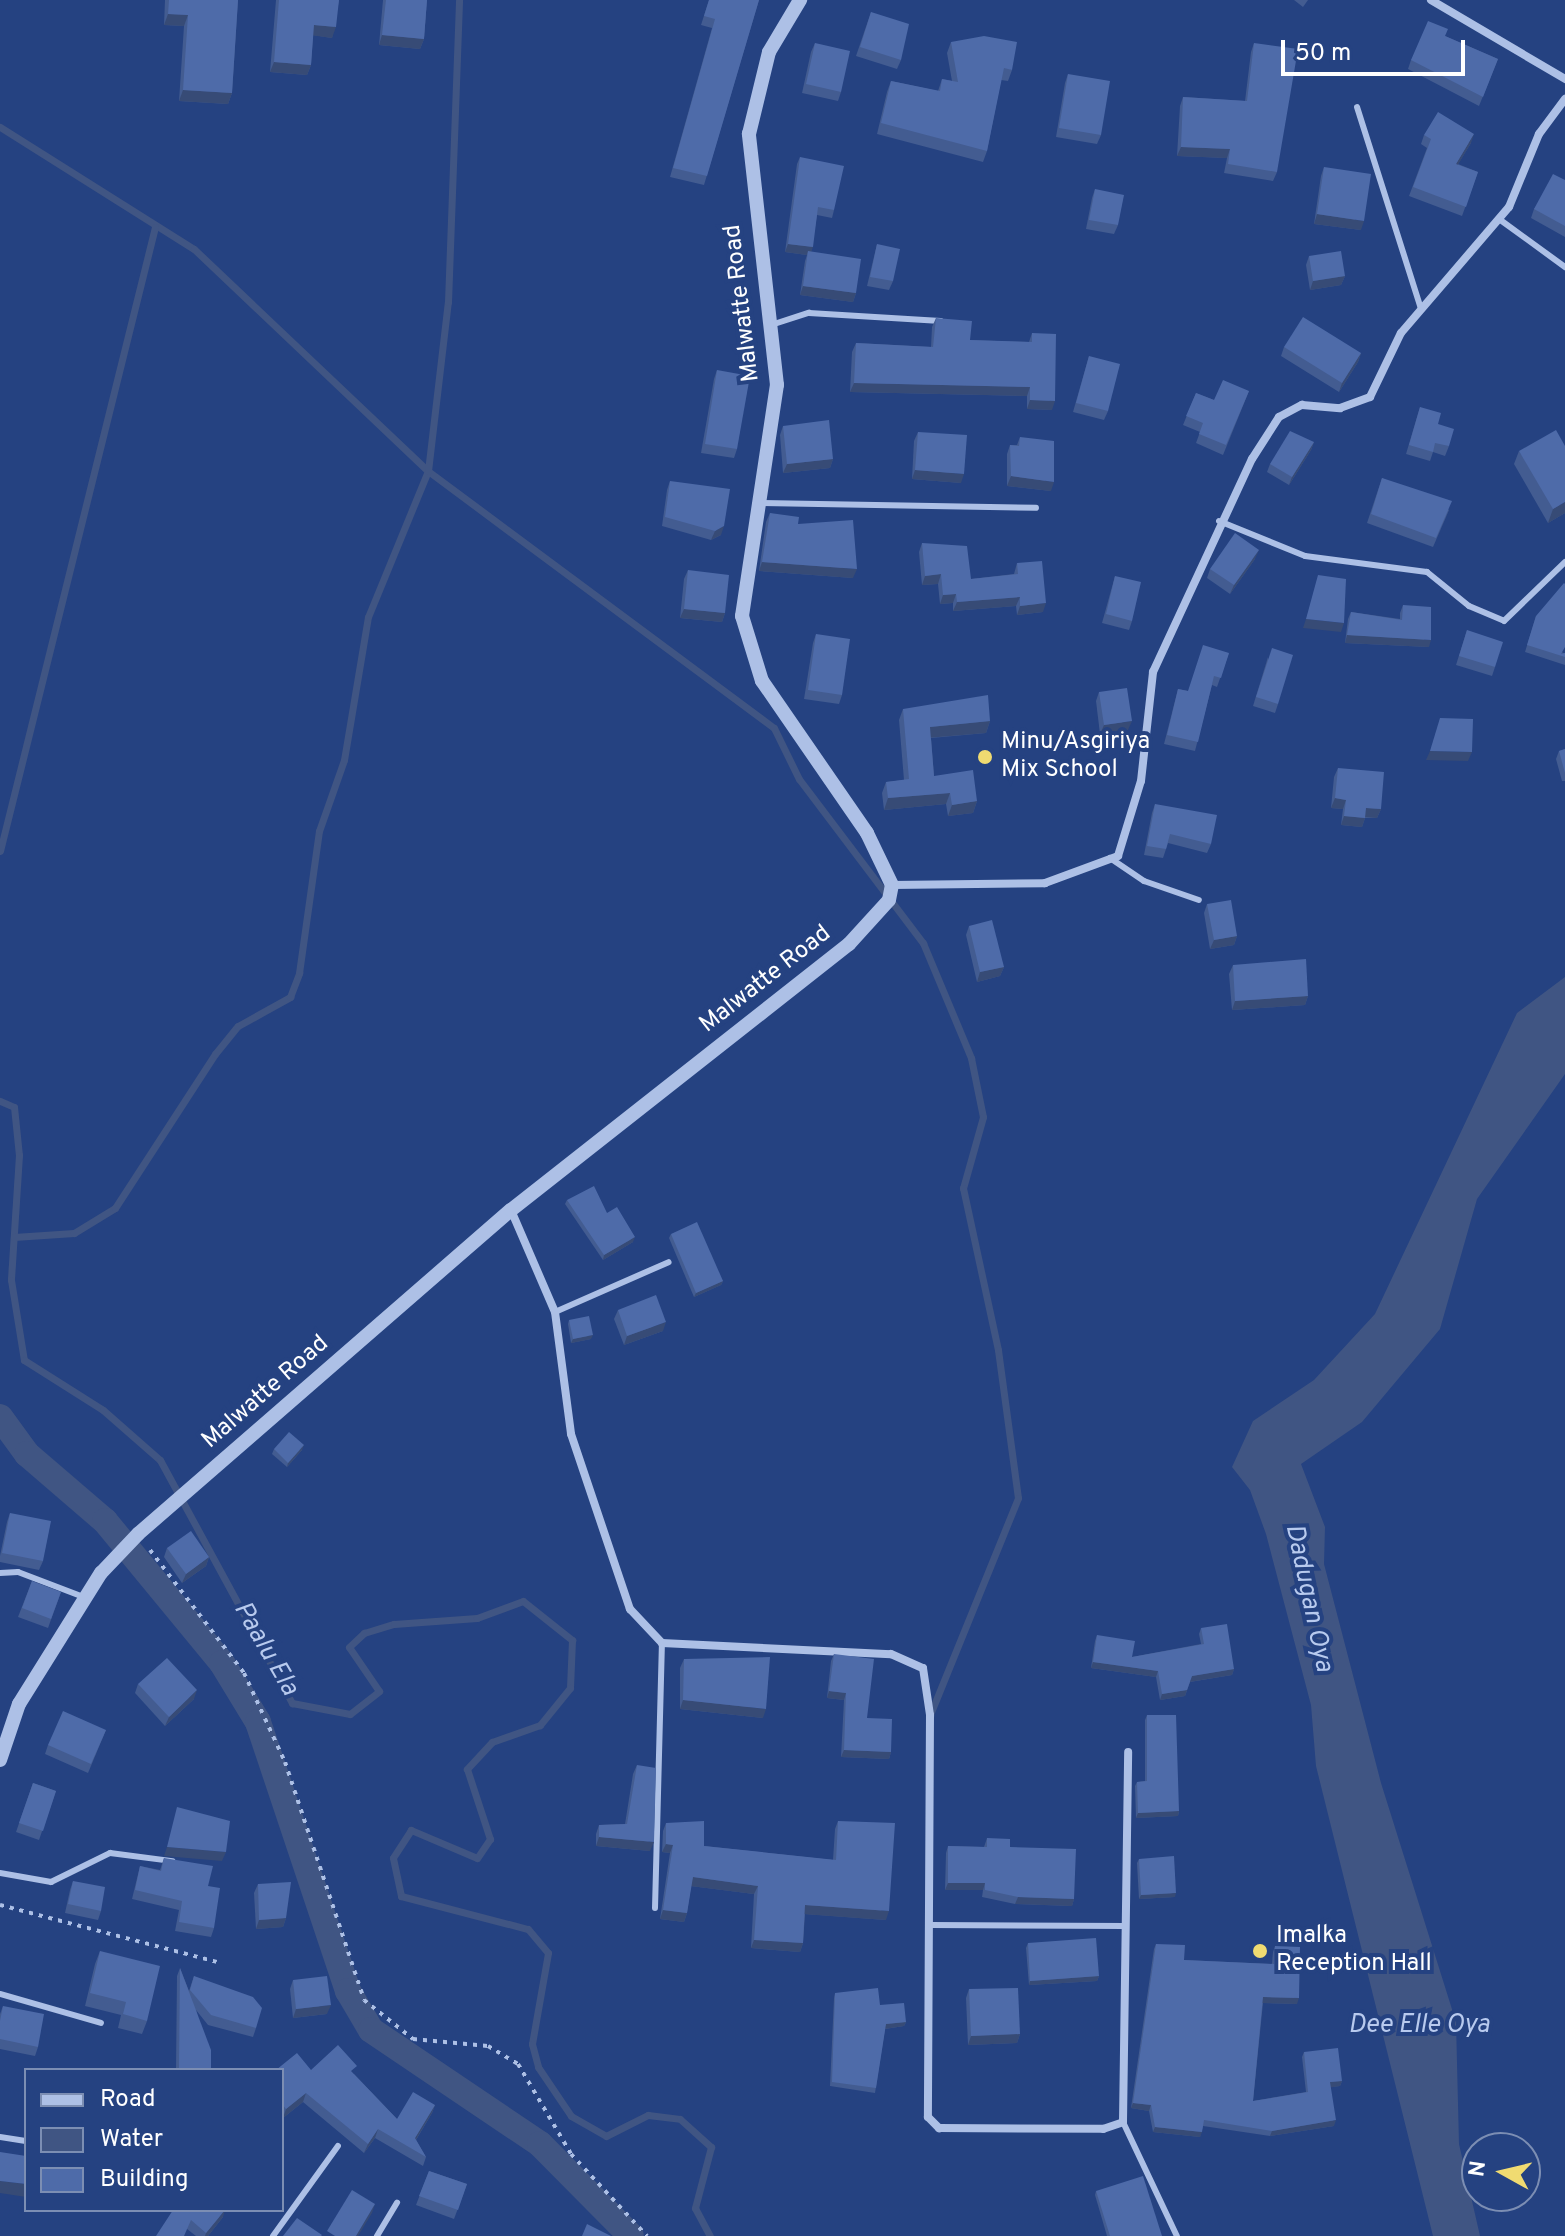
<!DOCTYPE html>
<style>
body{margin:0}
#map{position:relative;width:1565px;height:2236px;overflow:hidden;background:#254281;font-family:Overpass,sans-serif}
div>[style]{position:absolute}
.water>*{inset:0;background:#405583}
.stream>*{height:7px;margin:-3.5px;padding:0 3.5px;transform-origin:3.5px;border-radius:3.5px;background:#405583}
.canal>*{height:26px;margin:-13px;padding:0 13px;transform-origin:13px;border-radius:13px;background:#405583}
.path>*{height:4px;margin-top:-2px;transform-origin:0;background:repeating-linear-gradient(90deg,#adc0e6 0 4px,transparent 0 10px)}
.service>*{height:6px;margin:-3px;padding:0 3px;transform-origin:3px;border-radius:3px;background:#adc0e6}
.minor>*{height:8px;margin:-4px;padding:0 4px;transform-origin:4px;border-radius:4px;background:#adc0e6}
.tertiary>*{height:14px;margin:-7px;padding:0 7px;transform-origin:7px;border-radius:7px;background:#adc0e6}
.wall>*{inset:0;background:#435c91}
.shaded-wall>*{inset:0;background:#374b76}
.building>*{inset:0;background:#4e6ba9}
.dots>*{width:22px;height:22px;translate:-50% -50%;box-sizing:border-box;border:4px solid #254281;border-radius:50%}
span{translate:-50% -50%;white-space:nowrap;text-align:center;line-height:1.15;-webkit-text-stroke:8px #254281;paint-order:stroke}
.street-label{font-size:24px;color:#fff}
.poi-label{font-size:24px;color:#fff}
.left{translate:0 -50%;text-align:left}
.water-label{font-size:26px;color:#b8caee;font-style:italic}
.legend{position:absolute;left:24px;top:2068px;width:260px;height:144px;box-sizing:border-box;background:#254281;border:2px solid #7c8eb3;margin:0;padding:10px 14px;list-style:none;font-size:24px;color:#fff}
.legend li{display:flex;align-items:center;gap:16px;height:40px}
.legend b{width:40px;border:2px solid #7c8eb3}
.north{position:absolute;left:1461px;top:2132px;width:80px;height:80px;box-sizing:border-box;background:#254281;border:2px solid #7c8eb3;border-radius:50%;rotate:278deg;font-size:22px;font-weight:700;line-height:32px;text-align:center;color:#fff}
.north::after{content:'';display:block;margin:auto;width:28px;height:36px;background:#f0db71;clip-path:polygon(50% 0,100% 100%,50% 72%,0 100%)}
.scale{position:absolute;left:1281px;top:40px;width:184px;height:36px;box-sizing:border-box;border:4px solid #fff;border-top:0;padding-left:10px;font-size:24px;line-height:28px;white-space:nowrap;color:#fff;-webkit-text-stroke:6px #254281;paint-order:stroke}
</style>
<div id="map">
<div class="water">
<div style="clip-path:polygon(1565px 977px,1565px 1074px,1477px 1199px,1440px 1329px,1362px 1422px,1301px 1464px,1325px 1527px,1324px 1564px,1381px 1783px,1456px 2022px,1459px 2144px,1480px 2236px,1433px 2236px,1316px 1766px,1311px 1705px,1266px 1534px,1250px 1490px,1232px 1467px,1253px 1421px,1314px 1380px,1375px 1314px,1517px 1013px)"></div>
</div>
<div class="stream">
<div style="left:0;top:127px;width:229px;rotate:32.2deg"></div>
<div style="left:194px;top:249px;width:323px;rotate:43.5deg"></div>
<div style="left:428px;top:471px;width:431px;rotate:36.6deg"></div>
<div style="left:774px;top:728px;width:57px;rotate:63.9deg"></div>
<div style="left:799px;top:779px;width:206px;rotate:52.9deg"></div>
<div style="left:923px;top:943px;width:125px;rotate:67.3deg"></div>
<div style="left:971px;top:1058px;width:60px;rotate:78.5deg"></div>
<div style="left:983px;top:1117px;width:74px;rotate:105.7deg"></div>
<div style="left:963px;top:1188px;width:166px;rotate:77.8deg"></div>
<div style="left:998px;top:1350px;width:149px;rotate:82.3deg"></div>
<div style="left:1018px;top:1498px;width:234px;rotate:112.1deg"></div>
<div style="left:0;top:851px;width:643px;rotate:-76.05deg"></div>
<div style="left:0;top:1101px;width:15px;rotate:23deg"></div>
<div style="left:14px;top:1107px;width:48px;rotate:84.1deg"></div>
<div style="left:19px;top:1155px;width:125px;rotate:93.7deg"></div>
<div style="left:11px;top:1280px;width:81px;rotate:80.8deg"></div>
<div style="left:24px;top:1360px;width:93px;rotate:32.3deg"></div>
<div style="left:103px;top:1410px;width:76px;rotate:41.3deg"></div>
<div style="left:160px;top:1460px;width:277px;rotate:61.5deg"></div>
<div style="left:292px;top:1703px;width:59px;rotate:10.7deg"></div>
<div style="left:350px;top:1714px;width:37px;rotate:-38deg"></div>
<div style="left:379px;top:1691px;width:53px;rotate:-124.3deg"></div>
<div style="left:349px;top:1647px;width:21px;rotate:-43deg"></div>
<div style="left:364px;top:1633px;width:31px;rotate:-17deg"></div>
<div style="left:394px;top:1624px;width:83px;rotate:-4.1deg"></div>
<div style="left:477px;top:1618px;width:49px;rotate:-20.3deg"></div>
<div style="left:523px;top:1601px;width:63px;rotate:38.5deg"></div>
<div style="left:572px;top:1640px;width:48px;rotate:92.4deg"></div>
<div style="left:570px;top:1688px;width:48px;rotate:129deg"></div>
<div style="left:540px;top:1725px;width:51px;rotate:160.5deg"></div>
<div style="left:492px;top:1742px;width:37px;rotate:133deg"></div>
<div style="left:467px;top:1769px;width:74px;rotate:71.8deg"></div>
<div style="left:490px;top:1839px;width:23px;rotate:124deg"></div>
<div style="left:477px;top:1858px;width:72px;rotate:-157deg"></div>
<div style="left:411px;top:1830px;width:33px;rotate:123deg"></div>
<div style="left:393px;top:1858px;width:39px;rotate:78deg"></div>
<div style="left:401px;top:1896px;width:131px;rotate:14.6deg"></div>
<div style="left:528px;top:1929px;width:31px;rotate:50deg"></div>
<div style="left:548px;top:1953px;width:92px;rotate:100deg"></div>
<div style="left:532px;top:2044px;width:24px;rotate:75deg"></div>
<div style="left:538px;top:2067px;width:59px;rotate:56deg"></div>
<div style="left:571px;top:2116px;width:40px;rotate:29.7deg"></div>
<div style="left:606px;top:2136px;width:47px;rotate:-26.6deg"></div>
<div style="left:648px;top:2115px;width:32px;rotate:7deg"></div>
<div style="left:680px;top:2119px;width:42px;rotate:42.1deg"></div>
<div style="left:711px;top:2147px;width:63px;rotate:104.7deg"></div>
<div style="left:695px;top:2208px;width:32px;rotate:62deg"></div>
<div style="left:14px;top:1237px;width:60px;rotate:-3.8deg"></div>
<div style="left:74px;top:1233px;width:48px;rotate:-31.4deg"></div>
<div style="left:115px;top:1208px;width:184px;rotate:-57deg"></div>
<div style="left:215px;top:1054px;width:36px;rotate:-51deg"></div>
<div style="left:238px;top:1026px;width:60px;rotate:-29.1deg"></div>
<div style="left:290px;top:997px;width:26px;rotate:-69deg"></div>
<div style="left:299px;top:973px;width:143px;rotate:-82deg"></div>
<div style="left:319px;top:831px;width:75px;rotate:-70.6deg"></div>
<div style="left:344px;top:760px;width:145px;rotate:-80.5deg"></div>
<div style="left:368px;top:617px;width:158px;rotate:-67.7deg"></div>
<div style="left:428px;top:471px;width:170px;rotate:-83.3deg"></div>
<div style="left:448px;top:302px;width:302px;rotate:-87.9deg"></div>
</div>
<div class="canal">
<div style="left:0;top:1417px;width:46px;rotate:53.9deg"></div>
<div style="left:27px;top:1454px;width:103px;rotate:40.7deg"></div>
<div style="left:105px;top:1521px;width:184px;rotate:50.5deg"></div>
<div style="left:222px;top:1663px;width:69px;rotate:58.6deg"></div>
<div style="left:258px;top:1722px;width:284px;rotate:71.5deg"></div>
<div style="left:348px;top:1991px;width:45px;rotate:59.5deg"></div>
<div style="left:371px;top:2030px;width:204px;rotate:34deg"></div>
<div style="left:540px;top:2144px;width:129px;rotate:45.3deg"></div>
</div>
<div class="path">
<div style="left:150px;top:1550px;width:155px;rotate:52.6deg"></div>
<div style="left:244px;top:1673px;width:98px;rotate:65.3deg"></div>
<div style="left:285px;top:1762px;width:251px;rotate:71.6deg"></div>
<div style="left:364px;top:2000px;width:63px;rotate:38.5deg"></div>
<div style="left:413px;top:2039px;width:75px;rotate:5.3deg"></div>
<div style="left:488px;top:2046px;width:35px;rotate:31deg"></div>
<div style="left:518px;top:2064px;width:104px;rotate:59.5deg"></div>
<div style="left:571px;top:2154px;width:112px;rotate:47.2deg"></div>
<div style="left:0;top:1905px;width:224px;rotate:14.7deg"></div>
</div>
<div class="service">
<div style="left:1357px;top:107px;width:212px;rotate:72.4deg"></div>
<div style="left:1499px;top:219px;width:82px;rotate:36deg"></div>
<div style="left:771px;top:325px;width:40px;rotate:-18deg"></div>
<div style="left:809px;top:313px;width:132px;rotate:3.5deg"></div>
<div style="left:759px;top:503px;width:277px;rotate:1deg"></div>
<div style="left:1219px;top:521px;width:93px;rotate:22.1deg"></div>
<div style="left:1305px;top:556px;width:123px;rotate:7.5deg"></div>
<div style="left:1427px;top:572px;width:54px;rotate:39deg"></div>
<div style="left:1469px;top:606px;width:38px;rotate:23deg"></div>
<div style="left:1504px;top:621px;width:85px;rotate:-44deg"></div>
<div style="left:1110px;top:858px;width:41px;rotate:34.1deg"></div>
<div style="left:1144px;top:881px;width:58px;rotate:19.1deg"></div>
<div style="left:555px;top:1312px;width:124px;rotate:-23.7deg"></div>
<div style="left:0;top:1573px;width:18px;rotate:-3deg"></div>
<div style="left:18px;top:1572px;width:73px;rotate:20.9deg"></div>
<div style="left:0;top:1873px;width:52px;rotate:10deg"></div>
<div style="left:51px;top:1882px;width:66px;rotate:-26.2deg"></div>
<div style="left:110px;top:1853px;width:63px;rotate:7.4deg"></div>
<div style="left:655px;top:1908px;width:265px;rotate:-88.5deg"></div>
<div style="left:931px;top:1925px;width:194px;rotate:0.3deg"></div>
<div style="left:0;top:1994px;width:105px;rotate:16deg"></div>
<div style="left:1123px;top:2122px;width:126px;rotate:64.7deg"></div>
<div style="left:0;top:2137px;width:26px;rotate:9deg"></div>
<div style="left:273px;top:2236px;width:111px;rotate:-54.2deg"></div>
<div style="left:377px;top:2236px;width:39px;rotate:-59deg"></div>
</div>
<div class="minor">
<div style="left:1431px;top:0;width:156px;rotate:30.5deg"></div>
<div style="left:892px;top:885px;width:153px;rotate:-0.7deg"></div>
<div style="left:1045px;top:883px;width:78px;rotate:-20.3deg"></div>
<div style="left:1118px;top:856px;width:78px;rotate:-73deg"></div>
<div style="left:1141px;top:781px;width:110px;rotate:-83.7deg"></div>
<div style="left:1153px;top:672px;width:235px;rotate:-65.1deg"></div>
<div style="left:1252px;top:459px;width:50px;rotate:-57.3deg"></div>
<div style="left:1279px;top:417px;width:26px;rotate:-28deg"></div>
<div style="left:1302px;top:405px;width:38px;rotate:5deg"></div>
<div style="left:1340px;top:408px;width:32px;rotate:-20deg"></div>
<div style="left:1370px;top:397px;width:71px;rotate:-64.2deg"></div>
<div style="left:1401px;top:333px;width:166px;rotate:-49.4deg"></div>
<div style="left:1509px;top:207px;width:79px;rotate:-67.7deg"></div>
<div style="left:1539px;top:134px;width:44px;rotate:-53.4deg"></div>
<div style="left:511px;top:1210px;width:111px;rotate:66.7deg"></div>
<div style="left:555px;top:1312px;width:123px;rotate:82.5deg"></div>
<div style="left:571px;top:1434px;width:185px;rotate:71.4deg"></div>
<div style="left:630px;top:1609px;width:47px;rotate:46.7deg"></div>
<div style="left:662px;top:1643px;width:229px;rotate:2.8deg"></div>
<div style="left:891px;top:1654px;width:35px;rotate:24deg"></div>
<div style="left:923px;top:1668px;width:48px;rotate:81.5deg"></div>
<div style="left:930px;top:1715px;width:402px;rotate:90.3deg"></div>
<div style="left:928px;top:2117px;width:16px;rotate:45deg"></div>
<div style="left:939px;top:2128px;width:164px;rotate:0.3deg"></div>
<div style="left:1103px;top:2129px;width:21px;rotate:-19deg"></div>
<div style="left:1123px;top:2122px;width:370px;rotate:-89.2deg"></div>
</div>
<div class="tertiary">
<div style="left:0;top:1760px;width:59px;rotate:-71.3deg"></div>
<div style="left:19px;top:1704px;width:155px;rotate:-58deg"></div>
<div style="left:101px;top:1573px;width:54px;rotate:-46.5deg"></div>
<div style="left:138px;top:1534px;width:494px;rotate:-41deg"></div>
<div style="left:511px;top:1210px;width:430px;rotate:-38.2deg"></div>
<div style="left:849px;top:944px;width:59px;rotate:-47.7deg"></div>
<div style="left:889px;top:900px;width:15px;rotate:-79deg"></div>
<div style="left:892px;top:885px;width:58px;rotate:-115.7deg"></div>
<div style="left:867px;top:833px;width:185px;rotate:-124.6deg"></div>
<div style="left:762px;top:681px;width:68px;rotate:-107.1deg"></div>
<div style="left:742px;top:616px;width:234px;rotate:-81.4deg"></div>
<div style="left:777px;top:385px;width:253px;rotate:-96.4deg"></div>
<div style="left:749px;top:134px;width:84px;rotate:-76.3deg"></div>
<div style="left:769px;top:52px;width:61px;rotate:-59.2deg"></div>
</div>
<div class="wall">
<div style="clip-path:polygon(165px 0,238px 0,232px 93px,228px 104px,179px 101px,184px 26px,164px 25px)"></div>
<div style="clip-path:polygon(276px 0,339px 0,332px 38px,313px 35px,311px 65px,307px 75px,270px 72px)"></div>
<div style="clip-path:polygon(383px 0,427px 0,424px 39px,420px 49px,379px 45px)"></div>
<div style="clip-path:polygon(709px 0,759px 0,704px 185px,670px 177px,712px 28px,701px 25px)"></div>
<div style="clip-path:polygon(1294px 0,1308px 0,1303px 7px)"></div>
<div style="clip-path:polygon(871px 12px,901px 60px,897px 69px,856px 56px)"></div>
<div style="clip-path:polygon(1445px 36px,1498px 59px,1479px 106px,1408px 69px,1411px 60px)"></div>
<div style="clip-path:polygon(951px 42px,1012px 70px,1008px 81px,1001px 80px,987px 151px,983px 162px,877px 134px,887px 92px,891px 81px,938px 91px,942px 79px,952px 81px,947px 53px)"></div>
<div style="clip-path:polygon(815px 43px,841px 92px,838px 101px,802px 93px,811px 52px)"></div>
<div style="clip-path:polygon(1254px 43px,1277px 172px,1273px 181px,1224px 173px,1227px 158px,1177px 156px,1180px 106px,1183px 97px,1245px 101px,1251px 52px)"></div>
<div style="clip-path:polygon(1068px 74px,1101px 135px,1097px 144px,1056px 137px,1065px 83px)"></div>
<div style="clip-path:polygon(1424px 135px,1471px 143px,1458px 164px,1478px 172px,1462px 216px,1409px 196px,1427px 148px,1421px 144px)"></div>
<div style="clip-path:polygon(800px 157px,834px 210px,832px 218px,817px 215px,811px 252px,856px 293px,853px 302px,800px 295px,805px 261px,807px 255px,785px 252px,797px 164px)"></div>
<div style="clip-path:polygon(1324px 167px,1361px 230px,1314px 224px,1321px 176px)"></div>
<div style="clip-path:polygon(1565px 180px,1565px 237px,1531px 218px,1534px 209px)"></div>
<div style="clip-path:polygon(1095px 189px,1118px 225px,1114px 234px,1086px 229px,1092px 198px)"></div>
<div style="clip-path:polygon(877px 244px,893px 281px,889px 290px,867px 286px)"></div>
<div style="clip-path:polygon(1309px 256px,1345px 276px,1341px 285px,1310px 290px,1306px 265px)"></div>
<div style="clip-path:polygon(936px 318px,970px 340px,1029px 342px,1032px 333px,1052px 410px,1027px 409px,1027px 396px,850px 392px,852px 352px,856px 343px,931px 347px,932px 327px)"></div>
<div style="clip-path:polygon(1284px 347px,1361px 353px,1358px 362px,1339px 392px,1281px 356px)"></div>
<div style="clip-path:polygon(1089px 356px,1108px 411px,1104px 420px,1073px 412px)"></div>
<div style="clip-path:polygon(717px 370px,737px 449px,734px 458px,701px 453px,714px 379px)"></div>
<div style="clip-path:polygon(1249px 391px,1223px 455px,1196px 443px,1200px 432px,1183px 425px,1196px 393px,1214px 400px)"></div>
<div style="clip-path:polygon(1420px 407px,1438px 424px,1449px 446px,1445px 456px,1433px 452px,1430px 461px,1406px 454px)"></div>
<div style="clip-path:polygon(783px 426px,833px 459px,830px 468px,783px 473px,780px 435px)"></div>
<div style="clip-path:polygon(918px 432px,961px 483px,912px 479px,914px 441px)"></div>
<div style="clip-path:polygon(1020px 437px,1051px 491px,1007px 486px,1007px 454px,1010px 445px,1017px 445px)"></div>
<div style="clip-path:polygon(1314px 442px,1311px 450px,1289px 485px,1267px 472px,1270px 464px)"></div>
<div style="clip-path:polygon(1519px 451px,1565px 513px,1548px 523px,1514px 464px)"></div>
<div style="clip-path:polygon(1382px 478px,1449px 510px,1433px 547px,1367px 523px)"></div>
<div style="clip-path:polygon(670px 481px,721px 535px,711px 540px,662px 526px,667px 490px)"></div>
<div style="clip-path:polygon(770px 513px,798px 524px,853px 578px,759px 571px,766px 522px)"></div>
<div style="clip-path:polygon(922px 543px,971px 579px,1014px 574px,1017px 563px,1043px 612px,1017px 615px,1016px 606px,953px 611px,953px 603px,940px 604px,938px 584px,922px 585px,919px 552px)"></div>
<div style="clip-path:polygon(1255px 559px,1230px 594px,1207px 578px,1210px 569px)"></div>
<div style="clip-path:polygon(688px 570px,725px 613px,722px 622px,680px 618px,684px 579px)"></div>
<div style="clip-path:polygon(1115px 576px,1132px 621px,1129px 630px,1102px 623px)"></div>
<div style="clip-path:polygon(1403px 605px,1429px 647px,1345px 643px,1348px 619px,1351px 612px,1400px 619px,1400px 613px)"></div>
<div style="clip-path:polygon(1536px 616px,1563px 653px,1565px 653px,1565px 665px,1525px 652px)"></div>
<div style="clip-path:polygon(1467px 630px,1495px 667px,1492px 676px,1456px 665px)"></div>
<div style="clip-path:polygon(816px 634px,842px 695px,839px 704px,804px 699px,813px 643px)"></div>
<div style="clip-path:polygon(1229px 653px,1217px 687px,1212px 685px,1195px 751px,1164px 744px,1178px 689px,1188px 691px)"></div>
<div style="clip-path:polygon(1268px 657px,1278px 704px,1275px 713px,1253px 706px)"></div>
<div style="clip-path:polygon(1099px 692px,1128px 730px,1100px 734px,1096px 701px)"></div>
<div style="clip-path:polygon(903px 709px,990px 721px,986px 733px,931px 738px,934px 776px,977px 801px,973px 813px,948px 816px,946px 804px,884px 810px,882px 793px,886px 782px,904px 780px,899px 720px)"></div>
<div style="clip-path:polygon(1565px 749px,1565px 781px,1562px 781px,1556px 759px,1559px 751px)"></div>
<div style="clip-path:polygon(1338px 768px,1381px 809px,1377px 818px,1365px 818px,1362px 827px,1341px 825px,1343px 809px,1331px 808px,1334px 777px)"></div>
<div style="clip-path:polygon(1155px 804px,1211px 844px,1207px 853px,1168px 843px,1163px 858px,1144px 855px,1152px 813px)"></div>
<div style="clip-path:polygon(1207px 904px,1237px 936px,1234px 945px,1210px 949px,1204px 913px)"></div>
<div style="clip-path:polygon(969px 926px,1004px 967px,1000px 976px,977px 982px,966px 935px)"></div>
<div style="clip-path:polygon(1233px 965px,1308px 996px,1305px 1005px,1232px 1010px,1229px 974px)"></div>
<div style="clip-path:polygon(567px 1200px,607px 1213px,633px 1242px,603px 1260px,565px 1204px)"></div>
<div style="clip-path:polygon(671px 1234px,723px 1281px,721px 1285px,694px 1297px,669px 1238px)"></div>
<div style="clip-path:polygon(618px 1310px,663px 1331px,624px 1345px,614px 1319px)"></div>
<div style="clip-path:polygon(569px 1320px,591px 1339px,571px 1343px,568px 1324px)"></div>
<div style="clip-path:polygon(274px 1449px,302px 1450px,287px 1467px,272px 1454px)"></div>
<div style="clip-path:polygon(10px 1513px,43px 1561px,39px 1570px,0 1562px,0 1556px,7px 1522px)"></div>
<div style="clip-path:polygon(167px 1548px,209px 1557px,206px 1566px,182px 1583px,164px 1557px)"></div>
<div style="clip-path:polygon(32px 1581px,61px 1592px,48px 1628px,18px 1617px)"></div>
<div style="clip-path:polygon(1201px 1628px,1234px 1669px,1232px 1675px,1190px 1682px,1185px 1696px,1160px 1700px,1156px 1677px,1091px 1668px,1095px 1641px,1097px 1635px,1132px 1657px,1201px 1644px,1199px 1634px)"></div>
<div style="clip-path:polygon(834px 1654px,867px 1718px,891px 1752px,889px 1759px,841px 1757px,844px 1700px,827px 1698px,831px 1661px)"></div>
<div style="clip-path:polygon(684px 1659px,763px 1718px,680px 1709px,680px 1668px)"></div>
<div style="clip-path:polygon(138px 1684px,194px 1699px,165px 1726px,135px 1693px)"></div>
<div style="clip-path:polygon(1147px 1715px,1179px 1811px,1178px 1816px,1136px 1818px,1135px 1786px,1137px 1782px,1145px 1781px,1145px 1720px)"></div>
<div style="clip-path:polygon(106px 1730px,88px 1773px,45px 1754px,48px 1745px)"></div>
<div style="clip-path:polygon(637px 1765px,650px 1851px,596px 1846px,596px 1834px,599px 1825px,625px 1824px,633px 1774px)"></div>
<div style="clip-path:polygon(33px 1783px,56px 1791px,39px 1840px,16px 1832px)"></div>
<div style="clip-path:polygon(838px 1821px,886px 1920px,805px 1914px,803px 1943px,800px 1952px,751px 1948px,754px 1894px,691px 1886px,687px 1913px,684px 1922px,660px 1919px,670px 1853px,662px 1852px,663px 1831px,666px 1823px,704px 1846px,833px 1860px,835px 1829px)"></div>
<div style="clip-path:polygon(987px 1838px,1010px 1847px,1074px 1899px,1072px 1906px,1015px 1904px,982px 1897px,983px 1890px,945px 1890px,946px 1853px,948px 1846px,984px 1847px)"></div>
<div style="clip-path:polygon(164px 1858px,208px 1886px,214px 1928px,211px 1937px,175px 1931px,179px 1910px,132px 1899px,140px 1866px,160px 1870px)"></div>
<div style="clip-path:polygon(1139px 1859px,1175px 1897px,1139px 1899px,1137px 1863px)"></div>
<div style="clip-path:polygon(73px 1881px,101px 1911px,98px 1920px,65px 1913px,70px 1890px)"></div>
<div style="clip-path:polygon(258px 1884px,286px 1918px,283px 1927px,256px 1929px,254px 1893px)"></div>
<div style="clip-path:polygon(1028px 1943px,1099px 1976px,1097px 1981px,1029px 1985px,1026px 1948px)"></div>
<div style="clip-path:polygon(1156px 1944px,1184px 1960px,1272px 1964px,1273px 1952px,1275px 1946px,1297px 2004px,1263px 2003px,1253px 2101px,1306px 2092px,1302px 2057px,1304px 2052px,1342px 2081px,1340px 2086px,1330px 2087px,1334px 2126px,1270px 2136px,1203px 2126px,1200px 2137px,1153px 2132px,1149px 2111px,1131px 2108px,1154px 1949px)"></div>
<div style="clip-path:polygon(100px 1951px,147px 2021px,142px 2034px,118px 2028px,121px 2015px,85px 2006px,95px 1964px)"></div>
<div style="clip-path:polygon(180px 1968px,189px 1991px,194px 1976px,256px 2028px,253px 2037px,208px 2025px,196px 2010px,211px 2070px,176px 2070px,177px 1976px)"></div>
<div style="clip-path:polygon(293px 1980px,327px 2014px,293px 2018px,290px 1989px)"></div>
<div style="clip-path:polygon(969px 1989px,1020px 2034px,1017px 2043px,968px 2045px,966px 1998px)"></div>
<div style="clip-path:polygon(835px 1993px,880px 2005px,906px 2022px,904px 2026px,885px 2029px,875px 2093px,830px 2086px,834px 1998px)"></div>
<div style="clip-path:polygon(3px 2006px,38px 2047px,35px 2056px,0 2049px,0 2014px)"></div>
<div style="clip-path:polygon(282px 2070px,311px 2070px,354px 2074px,397px 2119px,435px 2105px,432px 2113px,416px 2140px,426px 2157px,423px 2166px,375px 2138px,364px 2153px,303px 2102px,283px 2118px)"></div>
<div style="clip-path:polygon(429px 2171px,467px 2184px,454px 2219px,416px 2205px)"></div>
<div style="clip-path:polygon(1096px 2191px,1162px 2236px,1107px 2236px,1095px 2195px)"></div>
<div style="clip-path:polygon(173px 2210px,223px 2217px,208px 2236px,196px 2236px,187px 2229px)"></div>
</div>
<div class="shaded-wall">
<div style="clip-path:polygon(168px 14px,188px 15px,184px 26px,164px 25px)"></div>
<div style="clip-path:polygon(314px 25px,336px 27px,332px 38px,310px 35px)"></div>
<div style="clip-path:polygon(382px 35px,424px 39px,420px 49px,379px 45px)"></div>
<div style="clip-path:polygon(274px 62px,311px 65px,307px 75px,270px 72px)"></div>
<div style="clip-path:polygon(183px 90px,232px 93px,228px 104px,179px 101px)"></div>
<div style="clip-path:polygon(1474px 134px,1471px 143px,1453px 173px,1456px 164px)"></div>
<div style="clip-path:polygon(1181px 147px,1230px 149px,1227px 158px,1177px 156px)"></div>
<div style="clip-path:polygon(1317px 214px,1364px 221px,1361px 230px,1314px 224px)"></div>
<div style="clip-path:polygon(788px 244px,813px 247px,810px 255px,808px 251px,807px 255px,785px 252px)"></div>
<div style="clip-path:polygon(1345px 276px,1341px 285px,1310px 290px,1313px 281px)"></div>
<div style="clip-path:polygon(803px 286px,856px 293px,853px 302px,800px 295px)"></div>
<div style="clip-path:polygon(1361px 353px,1358px 362px,1339px 392px,1342px 383px)"></div>
<div style="clip-path:polygon(854px 383px,1030px 387px,1027px 396px,850px 392px)"></div>
<div style="clip-path:polygon(1030px 400px,1055px 401px,1052px 410px,1027px 409px)"></div>
<div style="clip-path:polygon(1314px 442px,1311px 450px,1289px 485px,1292px 477px)"></div>
<div style="clip-path:polygon(833px 459px,830px 468px,783px 473px,787px 464px)"></div>
<div style="clip-path:polygon(915px 470px,964px 474px,961px 483px,912px 479px)"></div>
<div style="clip-path:polygon(1011px 476px,1054px 482px,1051px 491px,1007px 486px)"></div>
<div style="clip-path:polygon(1565px 502px,1565px 513px,1548px 523px,1553px 509px)"></div>
<div style="clip-path:polygon(724px 526px,721px 535px,711px 540px,715px 531px)"></div>
<div style="clip-path:polygon(1259px 550px,1255px 559px,1230px 594px,1234px 585px)"></div>
<div style="clip-path:polygon(762px 562px,857px 569px,853px 578px,759px 571px)"></div>
<div style="clip-path:polygon(941px 574px,938px 584px,922px 585px,925px 576px)"></div>
<div style="clip-path:polygon(956px 594px,953px 603px,940px 604px,943px 595px)"></div>
<div style="clip-path:polygon(1020px 597px,1016px 606px,953px 611px,957px 602px)"></div>
<div style="clip-path:polygon(1046px 603px,1043px 612px,1017px 615px,1020px 606px)"></div>
<div style="clip-path:polygon(684px 609px,725px 613px,722px 622px,680px 618px)"></div>
<div style="clip-path:polygon(1306px 619px,1344px 623px,1341px 632px,1303px 628px)"></div>
<div style="clip-path:polygon(1347px 635px,1431px 640px,1429px 647px,1345px 643px)"></div>
<div style="clip-path:polygon(990px 721px,986px 733px,926px 738px,930px 727px)"></div>
<div style="clip-path:polygon(1132px 721px,1128px 730px,1100px 734px,1104px 725px)"></div>
<div style="clip-path:polygon(1430px 751px,1472px 752px,1468px 761px,1426px 760px)"></div>
<div style="clip-path:polygon(950px 793px,946px 804px,884px 810px,888px 798px)"></div>
<div style="clip-path:polygon(1335px 798px,1346px 800px,1343px 809px,1331px 808px)"></div>
<div style="clip-path:polygon(977px 801px,973px 813px,948px 816px,952px 805px)"></div>
<div style="clip-path:polygon(1366px 808px,1381px 809px,1377px 818px,1363px 817px)"></div>
<div style="clip-path:polygon(1344px 816px,1365px 818px,1362px 827px,1341px 825px)"></div>
<div style="clip-path:polygon(1237px 936px,1234px 945px,1210px 949px,1214px 940px)"></div>
<div style="clip-path:polygon(1004px 967px,1000px 976px,977px 982px,980px 972px)"></div>
<div style="clip-path:polygon(1308px 996px,1305px 1005px,1232px 1010px,1235px 1001px)"></div>
<div style="clip-path:polygon(635px 1237px,633px 1242px,603px 1260px,604px 1255px)"></div>
<div style="clip-path:polygon(723px 1281px,721px 1285px,694px 1297px,696px 1293px)"></div>
<div style="clip-path:polygon(666px 1322px,663px 1331px,624px 1345px,627px 1336px)"></div>
<div style="clip-path:polygon(593px 1335px,591px 1339px,571px 1343px,573px 1339px)"></div>
<div style="clip-path:polygon(304px 1445px,302px 1450px,287px 1467px,288px 1463px)"></div>
<div style="clip-path:polygon(209px 1557px,206px 1566px,182px 1583px,186px 1574px)"></div>
<div style="clip-path:polygon(1093px 1662px,1158px 1671px,1156px 1677px,1091px 1668px)"></div>
<div style="clip-path:polygon(1234px 1669px,1232px 1675px,1189px 1682px,1192px 1676px)"></div>
<div style="clip-path:polygon(197px 1690px,194px 1699px,165px 1726px,169px 1717px)"></div>
<div style="clip-path:polygon(1187px 1690px,1185px 1696px,1160px 1700px,1162px 1694px)"></div>
<div style="clip-path:polygon(829px 1691px,846px 1693px,844px 1700px,827px 1698px)"></div>
<div style="clip-path:polygon(683px 1700px,766px 1709px,763px 1718px,680px 1709px)"></div>
<div style="clip-path:polygon(844px 1750px,891px 1752px,889px 1759px,841px 1757px)"></div>
<div style="clip-path:polygon(1179px 1811px,1178px 1816px,1136px 1818px,1138px 1813px)"></div>
<div style="clip-path:polygon(599px 1837px,654px 1842px,650px 1851px,596px 1846px)"></div>
<div style="clip-path:polygon(666px 1844px,673px 1845px,670px 1853px,662px 1852px)"></div>
<div style="clip-path:polygon(167px 1847px,226px 1852px,222px 1861px,164px 1856px)"></div>
<div style="clip-path:polygon(693px 1877px,758px 1886px,754px 1894px,690px 1886px)"></div>
<div style="clip-path:polygon(948px 1883px,985px 1883px,983px 1890px,945px 1890px)"></div>
<div style="clip-path:polygon(1176px 1893px,1175px 1897px,1139px 1899px,1141px 1895px)"></div>
<div style="clip-path:polygon(1018px 1897px,1074px 1899px,1072px 1906px,1015px 1904px)"></div>
<div style="clip-path:polygon(805px 1905px,889px 1911px,886px 1920px,802px 1914px)"></div>
<div style="clip-path:polygon(663px 1910px,687px 1913px,684px 1922px,660px 1919px)"></div>
<div style="clip-path:polygon(286px 1918px,283px 1927px,256px 1929px,259px 1920px)"></div>
<div style="clip-path:polygon(754px 1940px,803px 1943px,800px 1952px,751px 1948px)"></div>
<div style="clip-path:polygon(1099px 1976px,1097px 1981px,1029px 1985px,1030px 1981px)"></div>
<div style="clip-path:polygon(1263px 1997px,1299px 1998px,1297px 2004px,1261px 2003px)"></div>
<div style="clip-path:polygon(331px 2005px,327px 2014px,293px 2018px,296px 2009px)"></div>
<div style="clip-path:polygon(906px 2022px,904px 2026px,884px 2029px,886px 2024px)"></div>
<div style="clip-path:polygon(1020px 2034px,1017px 2043px,968px 2045px,971px 2036px)"></div>
<div style="clip-path:polygon(1342px 2081px,1340px 2086px,1327px 2088px,1330px 2082px)"></div>
<div style="clip-path:polygon(306px 2093px,303px 2102px,283px 2118px,286px 2109px)"></div>
<div style="clip-path:polygon(1133px 2103px,1151px 2105px,1149px 2111px,1131px 2108px)"></div>
<div style="clip-path:polygon(435px 2105px,432px 2113px,412px 2146px,415px 2138px)"></div>
<div style="clip-path:polygon(1336px 2120px,1334px 2126px,1270px 2136px,1272px 2131px)"></div>
<div style="clip-path:polygon(1155px 2127px,1202px 2132px,1200px 2137px,1153px 2132px)"></div>
<div style="clip-path:polygon(378px 2129px,375px 2138px,364px 2153px,368px 2144px)"></div>
<div style="clip-path:polygon(0 2181px,26px 2184px,26px 2197px,0 2193px)"></div>
<div style="clip-path:polygon(375px 2204px,372px 2213px,358px 2236px,356px 2236px)"></div>
<div style="clip-path:polygon(225px 2210px,223px 2217px,208px 2236px,205px 2236px,206px 2233px)"></div>
</div>
<div class="building">
<div style="clip-path:polygon(169px 0,238px 0,232px 93px,183px 90px,188px 15px,168px 14px)"></div>
<div style="clip-path:polygon(279px 0,339px 0,336px 27px,314px 25px,311px 65px,274px 62px)"></div>
<div style="clip-path:polygon(386px 0,427px 0,424px 39px,382px 35px)"></div>
<div style="clip-path:polygon(709px 0,759px 0,707px 176px,673px 168px,715px 19px,704px 16px)"></div>
<div style="clip-path:polygon(871px 12px,909px 24px,901px 60px,860px 47px)"></div>
<div style="clip-path:polygon(1428px 21px,1448px 29px,1445px 36px,1498px 59px,1483px 97px,1411px 60px)"></div>
<div style="clip-path:polygon(984px 36px,1017px 42px,1012px 70px,1004px 68px,987px 151px,881px 123px,891px 81px,940px 91px,942px 79px,958px 82px,951px 42px)"></div>
<div style="clip-path:polygon(815px 43px,850px 51px,841px 92px,806px 84px)"></div>
<div style="clip-path:polygon(1254px 43px,1298px 49px,1277px 172px,1228px 164px,1230px 149px,1181px 147px,1183px 97px,1247px 101px)"></div>
<div style="clip-path:polygon(1068px 74px,1110px 81px,1101px 135px,1059px 128px)"></div>
<div style="clip-path:polygon(1438px 112px,1474px 134px,1456px 164px,1478px 172px,1466px 207px,1413px 187px,1431px 139px,1424px 135px)"></div>
<div style="clip-path:polygon(800px 157px,844px 166px,834px 210px,818px 207px,813px 247px,788px 244px)"></div>
<div style="clip-path:polygon(1324px 167px,1371px 174px,1364px 221px,1317px 214px)"></div>
<div style="clip-path:polygon(1553px 174px,1565px 180px,1565px 226px,1534px 209px)"></div>
<div style="clip-path:polygon(1095px 189px,1124px 195px,1118px 225px,1089px 220px)"></div>
<div style="clip-path:polygon(877px 244px,900px 249px,893px 281px,870px 277px)"></div>
<div style="clip-path:polygon(808px 251px,861px 259px,856px 293px,803px 286px)"></div>
<div style="clip-path:polygon(1341px 251px,1345px 276px,1313px 281px,1309px 256px)"></div>
<div style="clip-path:polygon(1303px 317px,1361px 353px,1342px 383px,1284px 347px)"></div>
<div style="clip-path:polygon(936px 318px,972px 321px,970px 340px,1032px 342px,1032px 333px,1056px 334px,1055px 401px,1030px 400px,1030px 387px,854px 383px,856px 343px,933px 347px)"></div>
<div style="clip-path:polygon(1089px 356px,1120px 364px,1108px 411px,1076px 403px)"></div>
<div style="clip-path:polygon(717px 370px,750px 376px,737px 449px,705px 444px)"></div>
<div style="clip-path:polygon(1223px 380px,1249px 391px,1226px 445px,1199px 434px,1203px 423px,1186px 416px,1196px 393px,1214px 400px)"></div>
<div style="clip-path:polygon(1420px 407px,1441px 413px,1438px 424px,1454px 429px,1449px 446px,1435px 443px,1433px 452px,1409px 445px)"></div>
<div style="clip-path:polygon(829px 420px,833px 459px,787px 464px,783px 426px)"></div>
<div style="clip-path:polygon(1556px 430px,1565px 446px,1565px 502px,1553px 509px,1519px 451px)"></div>
<div style="clip-path:polygon(1290px 431px,1314px 442px,1292px 477px,1270px 464px)"></div>
<div style="clip-path:polygon(918px 432px,967px 435px,964px 474px,915px 470px)"></div>
<div style="clip-path:polygon(1020px 437px,1054px 441px,1054px 482px,1011px 476px,1010px 445px,1019px 446px)"></div>
<div style="clip-path:polygon(1382px 478px,1452px 501px,1436px 538px,1371px 514px)"></div>
<div style="clip-path:polygon(670px 481px,730px 489px,724px 526px,715px 531px,665px 517px)"></div>
<div style="clip-path:polygon(770px 513px,799px 517px,798px 524px,853px 520px,857px 569px,762px 562px)"></div>
<div style="clip-path:polygon(1235px 533px,1259px 550px,1234px 585px,1210px 569px)"></div>
<div style="clip-path:polygon(922px 543px,967px 546px,971px 579px,1018px 574px,1017px 563px,1042px 561px,1046px 603px,1020px 606px,1020px 597px,957px 602px,956px 594px,943px 595px,941px 574px,925px 576px)"></div>
<div style="clip-path:polygon(688px 570px,729px 575px,725px 613px,684px 609px)"></div>
<div style="clip-path:polygon(1318px 575px,1346px 579px,1344px 623px,1306px 619px)"></div>
<div style="clip-path:polygon(1115px 576px,1141px 582px,1132px 621px,1106px 614px)"></div>
<div style="clip-path:polygon(1564px 583px,1565px 584px,1565px 647px,1561px 654px,1565px 653px,1565px 657px,1527px 645px,1536px 616px)"></div>
<div style="clip-path:polygon(1403px 605px,1431px 607px,1431px 640px,1347px 635px,1351px 612px,1402px 620px)"></div>
<div style="clip-path:polygon(1467px 630px,1503px 642px,1495px 667px,1459px 656px)"></div>
<div style="clip-path:polygon(816px 634px,850px 639px,842px 695px,808px 690px)"></div>
<div style="clip-path:polygon(1203px 645px,1229px 653px,1221px 678px,1214px 676px,1198px 742px,1167px 735px,1178px 689px,1188px 691px)"></div>
<div style="clip-path:polygon(1272px 648px,1293px 655px,1278px 704px,1256px 697px)"></div>
<div style="clip-path:polygon(1127px 688px,1132px 721px,1104px 725px,1099px 692px)"></div>
<div style="clip-path:polygon(988px 695px,990px 721px,930px 727px,934px 776px,973px 770px,977px 801px,952px 805px,950px 793px,888px 798px,886px 782px,909px 779px,903px 709px)"></div>
<div style="clip-path:polygon(1440px 718px,1473px 719px,1472px 752px,1430px 751px)"></div>
<div style="clip-path:polygon(1565px 749px,1565px 773px,1559px 751px)"></div>
<div style="clip-path:polygon(1338px 768px,1384px 772px,1381px 809px,1366px 808px,1365px 818px,1344px 816px,1346px 800px,1335px 798px)"></div>
<div style="clip-path:polygon(1155px 804px,1217px 815px,1211px 844px,1170px 834px,1166px 849px,1147px 846px)"></div>
<div style="clip-path:polygon(1231px 900px,1237px 936px,1214px 940px,1207px 904px)"></div>
<div style="clip-path:polygon(992px 920px,1004px 967px,980px 972px,969px 926px)"></div>
<div style="clip-path:polygon(1306px 959px,1308px 996px,1235px 1001px,1233px 965px)"></div>
<div style="clip-path:polygon(594px 1186px,607px 1213px,617px 1207px,635px 1237px,604px 1255px,567px 1200px)"></div>
<div style="clip-path:polygon(697px 1222px,723px 1281px,696px 1293px,671px 1234px)"></div>
<div style="clip-path:polygon(656px 1295px,666px 1322px,627px 1336px,618px 1310px)"></div>
<div style="clip-path:polygon(589px 1316px,593px 1335px,573px 1339px,569px 1320px)"></div>
<div style="clip-path:polygon(289px 1432px,304px 1445px,288px 1463px,274px 1449px)"></div>
<div style="clip-path:polygon(10px 1513px,51px 1521px,43px 1561px,2px 1553px)"></div>
<div style="clip-path:polygon(191px 1531px,209px 1557px,186px 1574px,167px 1548px)"></div>
<div style="clip-path:polygon(32px 1581px,61px 1592px,51px 1619px,22px 1608px)"></div>
<div style="clip-path:polygon(1227px 1624px,1234px 1669px,1192px 1676px,1187px 1690px,1162px 1694px,1158px 1671px,1093px 1662px,1097px 1635px,1135px 1641px,1132px 1657px,1204px 1644px,1201px 1628px)"></div>
<div style="clip-path:polygon(834px 1654px,874px 1659px,867px 1718px,892px 1719px,891px 1752px,844px 1750px,846px 1693px,829px 1691px)"></div>
<div style="clip-path:polygon(770px 1657px,766px 1709px,683px 1700px,684px 1659px)"></div>
<div style="clip-path:polygon(167px 1658px,197px 1690px,169px 1717px,138px 1684px)"></div>
<div style="clip-path:polygon(63px 1711px,106px 1730px,91px 1764px,48px 1745px)"></div>
<div style="clip-path:polygon(1147px 1715px,1176px 1715px,1179px 1811px,1138px 1813px,1137px 1782px,1147px 1781px)"></div>
<div style="clip-path:polygon(637px 1765px,656px 1768px,654px 1842px,599px 1837px,599px 1825px,627px 1824px)"></div>
<div style="clip-path:polygon(33px 1783px,56px 1791px,43px 1831px,19px 1823px)"></div>
<div style="clip-path:polygon(177px 1807px,230px 1821px,226px 1852px,167px 1847px)"></div>
<div style="clip-path:polygon(704px 1821px,704px 1846px,836px 1860px,838px 1821px,895px 1823px,889px 1911px,805px 1905px,803px 1943px,754px 1940px,758px 1886px,693px 1877px,687px 1913px,663px 1910px,673px 1845px,666px 1844px,666px 1823px)"></div>
<div style="clip-path:polygon(987px 1838px,1010px 1839px,1010px 1847px,1076px 1849px,1074px 1899px,1018px 1897px,985px 1890px,985px 1883px,948px 1883px,948px 1846px,987px 1847px)"></div>
<div style="clip-path:polygon(1174px 1856px,1176px 1893px,1141px 1895px,1139px 1859px)"></div>
<div style="clip-path:polygon(164px 1858px,213px 1866px,208px 1886px,220px 1888px,214px 1928px,179px 1922px,182px 1901px,135px 1890px,140px 1866px,161px 1871px)"></div>
<div style="clip-path:polygon(73px 1881px,105px 1887px,101px 1911px,68px 1904px)"></div>
<div style="clip-path:polygon(291px 1882px,286px 1918px,259px 1920px,258px 1884px)"></div>
<div style="clip-path:polygon(1096px 1938px,1099px 1976px,1030px 1981px,1028px 1943px)"></div>
<div style="clip-path:polygon(1156px 1944px,1185px 1945px,1184px 1960px,1274px 1964px,1275px 1946px,1300px 1947px,1299px 1998px,1263px 1997px,1253px 2101px,1308px 2092px,1304px 2052px,1338px 2048px,1342px 2081px,1330px 2082px,1336px 2120px,1272px 2131px,1204px 2120px,1202px 2132px,1155px 2127px,1151px 2105px,1133px 2103px)"></div>
<div style="clip-path:polygon(100px 1951px,160px 1966px,147px 2021px,123px 2014px,126px 2002px,90px 1993px)"></div>
<div style="clip-path:polygon(180px 1968px,211px 2050px,211px 2070px,179px 2070px)"></div>
<div style="clip-path:polygon(194px 1976px,253px 1997px,262px 2008px,256px 2028px,211px 2015px,190px 1990px)"></div>
<div style="clip-path:polygon(327px 1976px,331px 2005px,296px 2009px,293px 1980px)"></div>
<div style="clip-path:polygon(878px 1988px,880px 2005px,904px 2003px,906px 2022px,886px 2024px,876px 2088px,832px 2082px,835px 1993px)"></div>
<div style="clip-path:polygon(1018px 1988px,1020px 2034px,971px 2036px,969px 1989px)"></div>
<div style="clip-path:polygon(3px 2006px,44px 2014px,38px 2047px,0 2039px,0 2021px)"></div>
<div style="clip-path:polygon(338px 2045px,357px 2066px,351px 2071px,397px 2119px,413px 2092px,435px 2105px,415px 2138px,426px 2157px,378px 2129px,368px 2144px,306px 2093px,286px 2109px,282px 2104px,282px 2070px,276px 2070px,297px 2053px,311px 2070px)"></div>
<div style="clip-path:polygon(0 2152px,26px 2156px,26px 2184px,0 2181px)"></div>
<div style="clip-path:polygon(429px 2171px,467px 2184px,458px 2210px,419px 2196px)"></div>
<div style="clip-path:polygon(1143px 2176px,1162px 2236px,1110px 2236px,1096px 2191px)"></div>
<div style="clip-path:polygon(352px 2190px,375px 2204px,356px 2236px,335px 2236px,327px 2231px)"></div>
<div style="clip-path:polygon(173px 2210px,225px 2210px,206px 2233px,191px 2220px,184px 2236px,156px 2236px)"></div>
<div style="clip-path:polygon(297px 2218px,322px 2235px,321px 2236px,283px 2236px)"></div>
<div style="clip-path:polygon(587px 2224px,611px 2236px,582px 2236px)"></div>
</div>
<div class="dots">
<div style="left:985px;top:757px;background:#f0db71"></div>
<div style="left:1260px;top:1951px;background:#f0db71"></div>
</div>
<div class="street-label">
<span style="left:743px;top:303px;rotate:-97deg">Malwatte Road</span>
<span style="left:766px;top:980px;rotate:-38deg">Malwatte Road</span>
<span style="left:266px;top:1393px;rotate:-41deg">Malwatte Road</span>
</div>
<div class="poi-label">
<span class="left" style="left:1001px;top:757px">Minu/Asgiriya<br>Mix School</span>
<span class="left" style="left:1276px;top:1951px">Imalka<br>Reception Hall</span>
</div>
<div class="water-label">
<span style="left:1308px;top:1598px;rotate:78deg">Dadugan Oya</span>
<span style="left:265px;top:1649px;rotate:60deg">Paalu Ela</span>
<span style="left:1419px;top:2026px">Dee Elle Oya</span>
</div>
<ul class="legend">
<li><b style="height:10px;background:#adc0e6"></b>Road</li>
<li><b style="height:22px;background:#405583"></b>Water</li>
<li><b style="height:22px;background:#4e6ba9"></b>Building</li>
</ul>
<div class="north">N</div>
<div class="scale">50 m</div>
</div>
